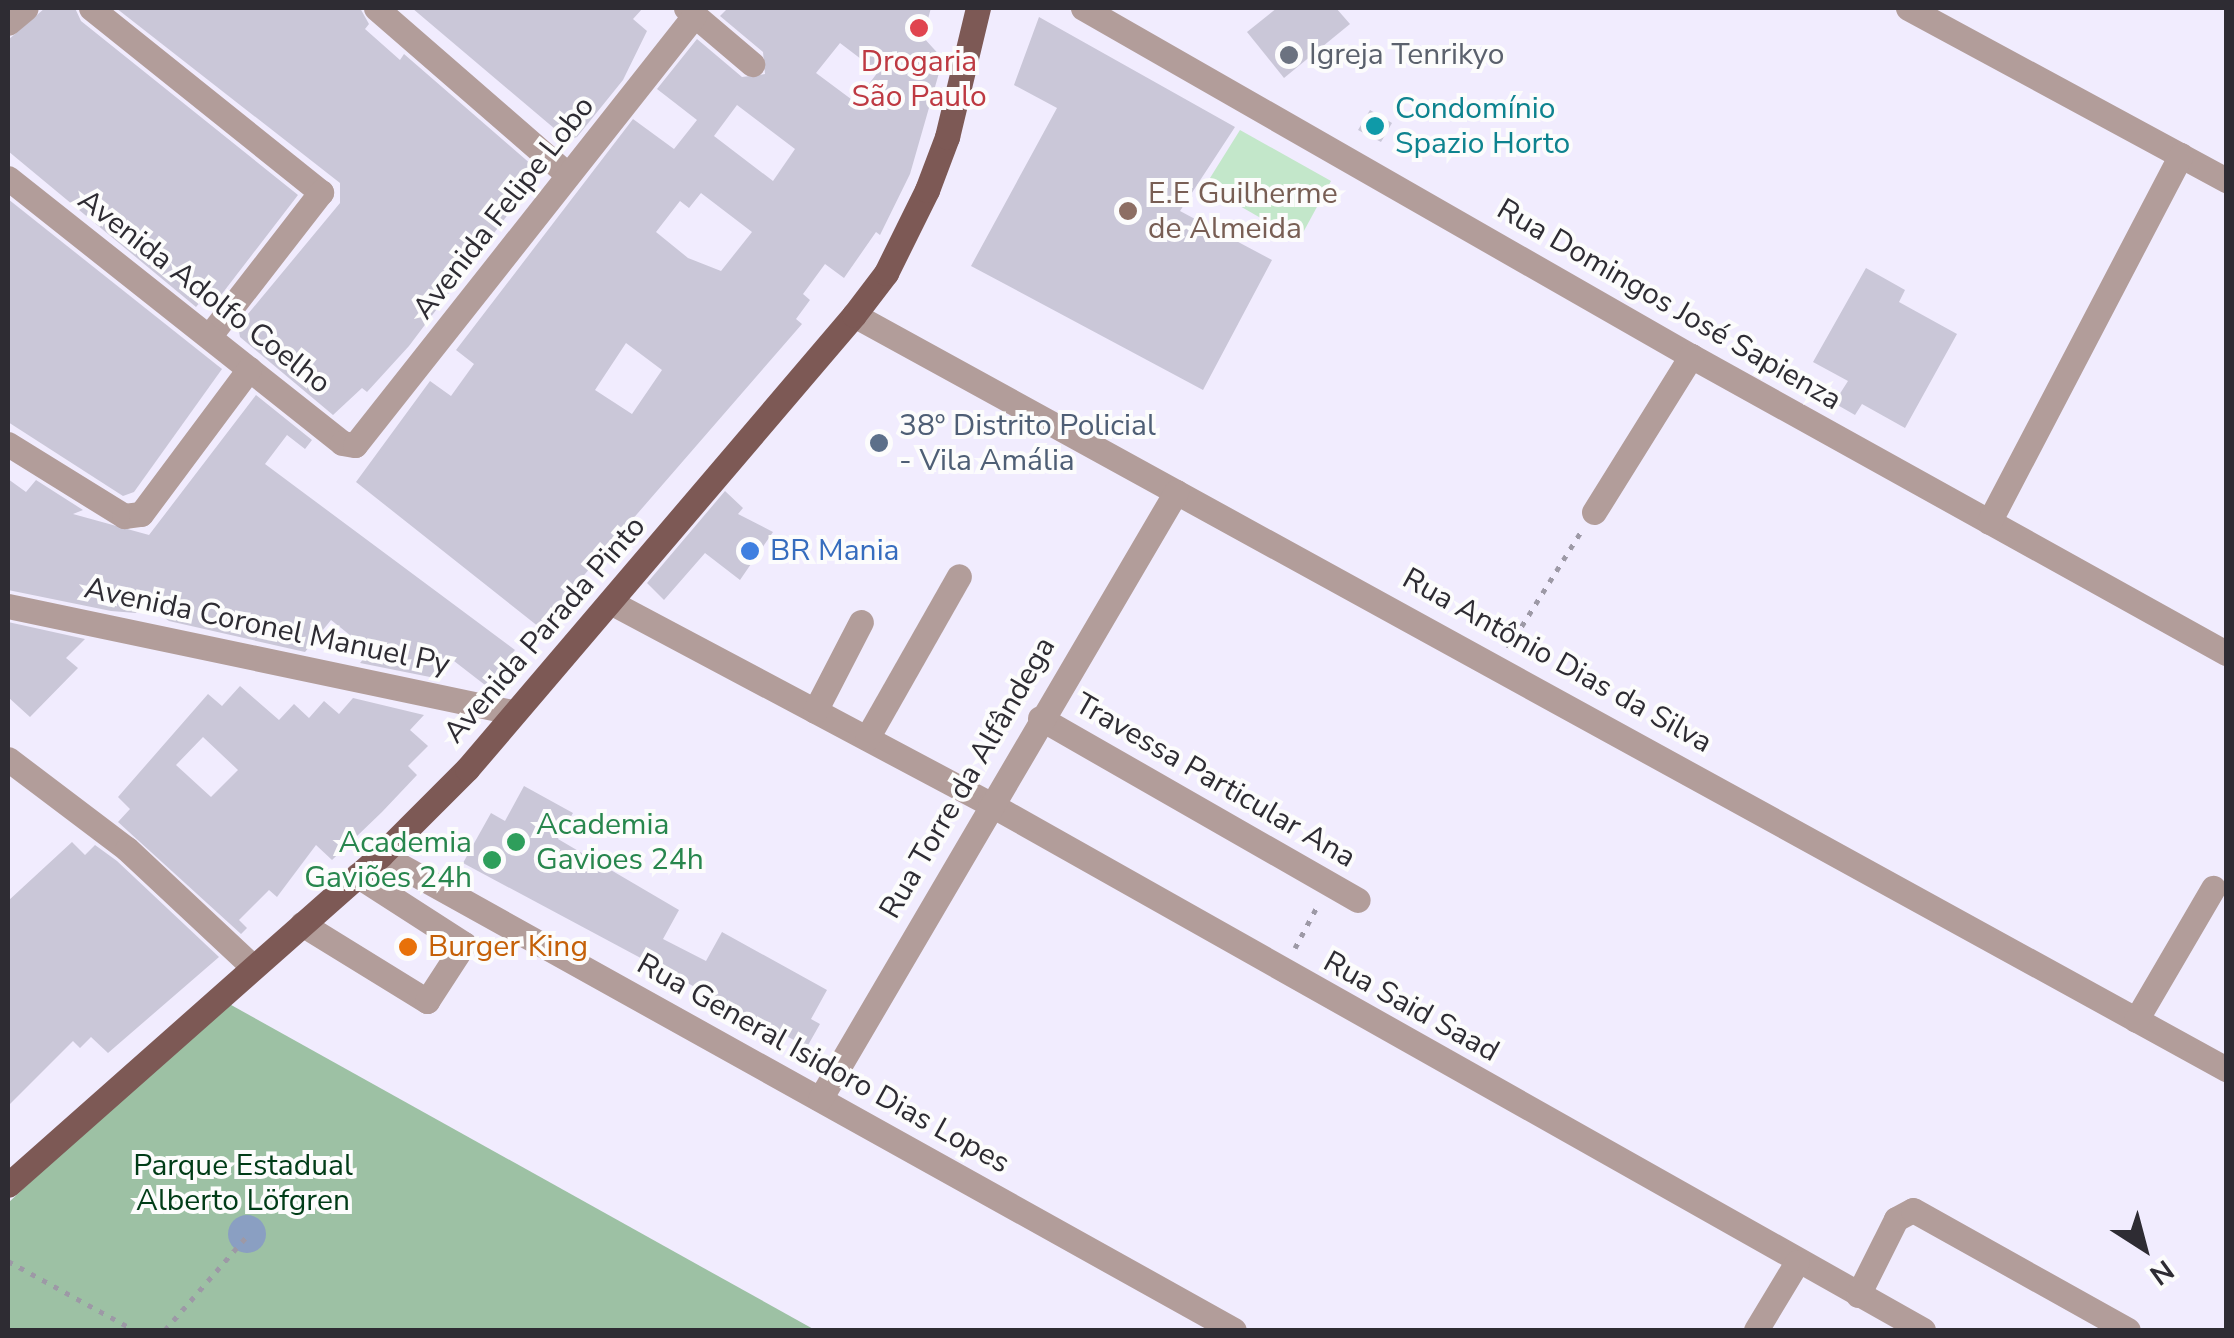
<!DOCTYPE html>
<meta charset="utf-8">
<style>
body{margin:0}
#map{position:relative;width:2234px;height:1338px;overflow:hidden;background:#f1ecfe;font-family:"Nunito Sans",sans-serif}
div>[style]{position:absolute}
.green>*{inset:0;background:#c3e7ca}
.forest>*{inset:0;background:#9dc1a4}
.water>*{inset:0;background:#8a9fc2}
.round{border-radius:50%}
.building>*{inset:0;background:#cac7d8}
.path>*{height:5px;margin-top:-2.5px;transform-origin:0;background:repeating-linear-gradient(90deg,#9d99a6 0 5px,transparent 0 13px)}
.minor>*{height:25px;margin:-12.5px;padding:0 12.5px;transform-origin:12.5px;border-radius:12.5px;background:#b29d9a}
.major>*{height:25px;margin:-12.5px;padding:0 12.5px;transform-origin:12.5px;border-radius:12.5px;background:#7d5955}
.dots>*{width:28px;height:28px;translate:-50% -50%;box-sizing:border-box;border:5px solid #fcfcfc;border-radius:50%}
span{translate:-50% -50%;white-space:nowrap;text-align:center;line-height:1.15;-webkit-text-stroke:8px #fcfcfc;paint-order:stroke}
.worship-label{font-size:30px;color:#5b616d}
.left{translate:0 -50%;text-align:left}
.health-label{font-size:30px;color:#be3a42}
.culture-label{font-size:30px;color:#0d838f}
.education-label{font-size:30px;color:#785e54}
.street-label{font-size:30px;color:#2e2c33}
.service-label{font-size:30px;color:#4e5e75}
.shop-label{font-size:30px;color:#366cbe}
.leisure-label{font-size:30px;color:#27864d}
.right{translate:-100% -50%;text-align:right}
.food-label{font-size:30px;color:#c56008}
.park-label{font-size:30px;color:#003c17}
.frame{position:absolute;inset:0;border:10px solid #2e2c33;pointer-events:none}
.north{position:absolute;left:2094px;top:1198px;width:100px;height:100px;-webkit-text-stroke:8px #fcfcfc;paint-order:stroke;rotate:144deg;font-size:28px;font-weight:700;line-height:40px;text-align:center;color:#2e2c33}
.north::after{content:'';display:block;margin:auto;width:35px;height:45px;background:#2e2c33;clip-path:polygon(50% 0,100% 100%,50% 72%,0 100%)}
</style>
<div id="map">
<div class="green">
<div style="clip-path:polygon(1240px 130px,1331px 181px,1299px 240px,1205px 186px)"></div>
</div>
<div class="forest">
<div style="clip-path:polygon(224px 1001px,815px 1330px,8px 1330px,8px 1203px)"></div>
</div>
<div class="water">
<div class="round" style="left:228px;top:1215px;width:38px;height:38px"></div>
</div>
<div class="building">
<div style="clip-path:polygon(45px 8px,75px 8px,81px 21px,298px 195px,218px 299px,209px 292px,196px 307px,8px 151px,8px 40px)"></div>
<div style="clip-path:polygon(116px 8px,360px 8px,369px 24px,365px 29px,400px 60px,404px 54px,540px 172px,409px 346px,367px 392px,362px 388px,333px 415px,240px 337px,238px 326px,340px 203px,340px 183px)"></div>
<div style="clip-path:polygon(412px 8px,643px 8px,633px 19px,647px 31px,623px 80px,577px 137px,568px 140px)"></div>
<div style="clip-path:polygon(evenodd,728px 8px,931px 8px,923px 37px,943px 59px,910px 174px,880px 235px,876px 232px,844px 278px,825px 264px,803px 294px,810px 300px,796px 319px,802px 324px,539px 627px,356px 482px,430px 381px,451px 396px,474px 364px,456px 350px,633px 119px,674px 149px,697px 120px,657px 89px,697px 39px,742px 77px,765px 74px,763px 52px,720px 16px,728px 8px,840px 43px,878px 72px,855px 102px,816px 73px,840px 43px,728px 8px,737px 105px,795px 149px,773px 181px,714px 136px,737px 105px,728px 8px,701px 193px,752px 232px,721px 271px,688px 258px,656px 232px,680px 201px,689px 208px,701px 193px,728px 8px,626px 343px,662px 370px,632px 414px,595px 390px,626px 343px)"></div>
<div style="clip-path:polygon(1277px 8px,1336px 8px,1350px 24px,1284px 78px,1247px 32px)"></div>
<div style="clip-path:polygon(1039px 17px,1235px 127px,1180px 211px,1272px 260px,1203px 390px,971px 266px,1057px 108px,1014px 85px)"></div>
<div style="clip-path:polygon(1370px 110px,1392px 123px,1381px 142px,1358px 130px)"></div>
<div style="clip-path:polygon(8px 199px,222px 369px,134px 492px,123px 496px,8px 422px)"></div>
<div style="clip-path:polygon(1866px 268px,1905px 290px,1899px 302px,1957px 334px,1905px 428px,1862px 404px,1855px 415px,1834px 403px,1848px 381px,1813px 362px)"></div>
<div style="clip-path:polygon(256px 395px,312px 440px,305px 449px,287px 435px,265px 464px,515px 650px,485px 685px,454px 661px,440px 679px,360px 663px,370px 651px,331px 620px,305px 652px,169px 621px,143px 603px,136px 613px,111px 611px,8px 590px,8px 479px,26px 492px,36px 480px,83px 510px,73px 514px,149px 535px)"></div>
<div style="clip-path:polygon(725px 491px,743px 508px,738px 514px,773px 532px,740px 580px,705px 553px,664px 600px,647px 583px)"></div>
<div style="clip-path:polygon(8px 622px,85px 639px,66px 658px,78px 668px,30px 717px,8px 697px)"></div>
<div style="clip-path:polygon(evenodd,240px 686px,279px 720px,294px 704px,309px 718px,324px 701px,339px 714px,353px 698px,424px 715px,410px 730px,428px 746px,408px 766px,417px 775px,382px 812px,332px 860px,316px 845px,277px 897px,269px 890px,239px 920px,247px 928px,241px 934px,118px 822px,130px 809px,118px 797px,208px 694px,222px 706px,240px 686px,203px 737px,238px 770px,211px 797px,176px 765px,203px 737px)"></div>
<div style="clip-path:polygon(524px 786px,573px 813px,558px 839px,679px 910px,663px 939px,706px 961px,722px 932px,827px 990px,811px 1019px,820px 1024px,807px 1047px,463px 863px,491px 813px,505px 821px)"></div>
<div style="clip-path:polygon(72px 842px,85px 855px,95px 845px,117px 861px,219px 957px,108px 1053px,91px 1037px,80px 1048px,73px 1041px,8px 1106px,8px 901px)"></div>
</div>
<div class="path">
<div style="left:1508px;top:648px;width:139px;rotate:-57.9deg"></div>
<div style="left:1295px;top:948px;width:49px;rotate:-61.9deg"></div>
<div style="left:8px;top:1261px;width:144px;rotate:28.7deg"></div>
<div style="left:165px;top:1330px;width:126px;rotate:-48.9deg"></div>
</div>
<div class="minor">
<div style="left:91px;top:8px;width:295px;rotate:38.7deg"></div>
<div style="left:321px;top:192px;width:180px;rotate:127.8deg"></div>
<div style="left:376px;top:8px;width:254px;rotate:41deg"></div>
<div style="left:686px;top:8px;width:87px;rotate:40.3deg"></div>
<div style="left:1083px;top:8px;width:701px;rotate:29.79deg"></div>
<div style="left:1691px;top:356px;width:612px;rotate:29.04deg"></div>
<div style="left:1908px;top:8px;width:362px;rotate:28.4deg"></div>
<div style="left:8px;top:23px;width:23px;rotate:-40deg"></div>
<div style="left:8px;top:178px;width:426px;rotate:38.4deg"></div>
<div style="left:342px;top:443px;width:13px;rotate:9deg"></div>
<div style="left:355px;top:445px;width:547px;rotate:-51.68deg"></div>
<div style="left:854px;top:315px;width:1566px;rotate:28.79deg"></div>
<div style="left:8px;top:444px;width:137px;rotate:31.8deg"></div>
<div style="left:124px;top:516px;width:17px;rotate:-7deg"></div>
<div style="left:141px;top:514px;width:181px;rotate:-53.3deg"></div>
<div style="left:1594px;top:512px;width:184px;rotate:-58.1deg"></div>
<div style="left:1989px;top:522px;width:414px;rotate:-62.4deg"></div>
<div style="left:614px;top:604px;width:426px;rotate:28deg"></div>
<div style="left:990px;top:804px;width:1071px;rotate:29.41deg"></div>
<div style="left:8px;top:606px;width:515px;rotate:11.88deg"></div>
<div style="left:815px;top:711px;width:100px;rotate:-62.7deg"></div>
<div style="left:1040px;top:718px;width:366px;rotate:29.8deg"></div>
<div style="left:867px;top:738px;width:186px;rotate:-60.4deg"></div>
<div style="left:8px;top:759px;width:149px;rotate:37.1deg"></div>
<div style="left:127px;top:849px;width:171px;rotate:43.1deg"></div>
<div style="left:381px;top:855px;width:976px;rotate:29.11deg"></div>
<div style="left:302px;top:924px;width:147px;rotate:31.6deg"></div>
<div style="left:427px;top:1001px;width:68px;rotate:-57deg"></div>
<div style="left:464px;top:944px;width:127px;rotate:-147.2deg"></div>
<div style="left:2136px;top:1020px;width:153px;rotate:-59.7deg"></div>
<div style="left:820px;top:1099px;width:704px;rotate:-59.61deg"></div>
<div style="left:1858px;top:1295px;width:85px;rotate:-63.4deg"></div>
<div style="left:1896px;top:1219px;width:19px;rotate:-28deg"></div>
<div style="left:1913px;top:1210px;width:246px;rotate:29.2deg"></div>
<div style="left:1756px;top:1330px;width:79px;rotate:-58.9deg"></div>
</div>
<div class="major">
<div style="left:8px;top:1185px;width:498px;rotate:-41.5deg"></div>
<div style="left:381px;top:855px;width:122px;rotate:-45deg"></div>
<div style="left:467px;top:769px;width:597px;rotate:-49.55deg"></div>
<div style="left:854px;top:315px;width:53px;rotate:-52.7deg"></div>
<div style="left:886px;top:273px;width:93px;rotate:-63.7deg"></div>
<div style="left:927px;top:190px;width:57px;rotate:-69.3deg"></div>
<div style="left:947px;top:137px;width:133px;rotate:-76.5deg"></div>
</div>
<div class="dots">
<div style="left:919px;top:28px;background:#e0444e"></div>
<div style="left:1289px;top:55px;background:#6b7280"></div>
<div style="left:1375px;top:126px;background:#0f9aa8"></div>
<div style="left:1128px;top:211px;background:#8d6e63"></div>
<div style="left:879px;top:443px;background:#5c6f8a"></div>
<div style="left:750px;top:551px;background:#3f7fe0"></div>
<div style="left:516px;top:842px;background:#2e9e5b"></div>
<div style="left:492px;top:860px;background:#2e9e5b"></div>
<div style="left:408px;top:947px;background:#e8710a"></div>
</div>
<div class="worship-label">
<span class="left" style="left:1309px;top:55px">Igreja Tenrikyo</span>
</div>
<div class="health-label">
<span style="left:919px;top:79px">Drogaria<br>São Paulo</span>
</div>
<div class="culture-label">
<span class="left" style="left:1395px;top:126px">Condomínio<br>Spazio Horto</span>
</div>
<div class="education-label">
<span class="left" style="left:1148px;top:211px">E.E Guilherme<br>de Almeida</span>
</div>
<div class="street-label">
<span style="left:504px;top:208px;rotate:-52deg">Avenida Felipe Lobo</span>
<span style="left:204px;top:292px;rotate:38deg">Avenida Adolfo Coelho</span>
<span style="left:1669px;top:305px;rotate:30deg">Rua Domingos José Sapienza</span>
<span style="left:267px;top:627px;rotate:12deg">Avenida Coronel Manuel Py</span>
<span style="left:545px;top:630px;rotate:-49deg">Avenida Parada Pinto</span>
<span style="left:1557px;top:661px;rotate:29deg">Rua Antônio Dias da Silva</span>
<span style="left:968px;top:778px;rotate:-60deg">Rua Torre da Alfândega</span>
<span style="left:1215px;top:781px;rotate:30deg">Travessa Particular Ana</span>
<span style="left:1411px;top:1007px;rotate:29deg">Rua Said Saad</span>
<span style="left:823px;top:1064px;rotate:29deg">Rua General Isidoro Dias Lopes</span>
</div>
<div class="service-label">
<span class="left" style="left:899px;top:443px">38º Distrito Policial<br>- Vila Amália</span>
</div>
<div class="shop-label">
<span class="left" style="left:770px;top:551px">BR Mania</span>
</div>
<div class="leisure-label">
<span class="left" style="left:536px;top:842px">Academia<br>Gavioes 24h</span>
<span class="right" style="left:472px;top:860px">Academia<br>Gaviões 24h</span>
</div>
<div class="food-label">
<span class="left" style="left:428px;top:947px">Burger King</span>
</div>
<div class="park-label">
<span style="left:243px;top:1183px">Parque Estadual<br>Alberto Löfgren</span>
</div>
<div class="frame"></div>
<div class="north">N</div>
</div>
